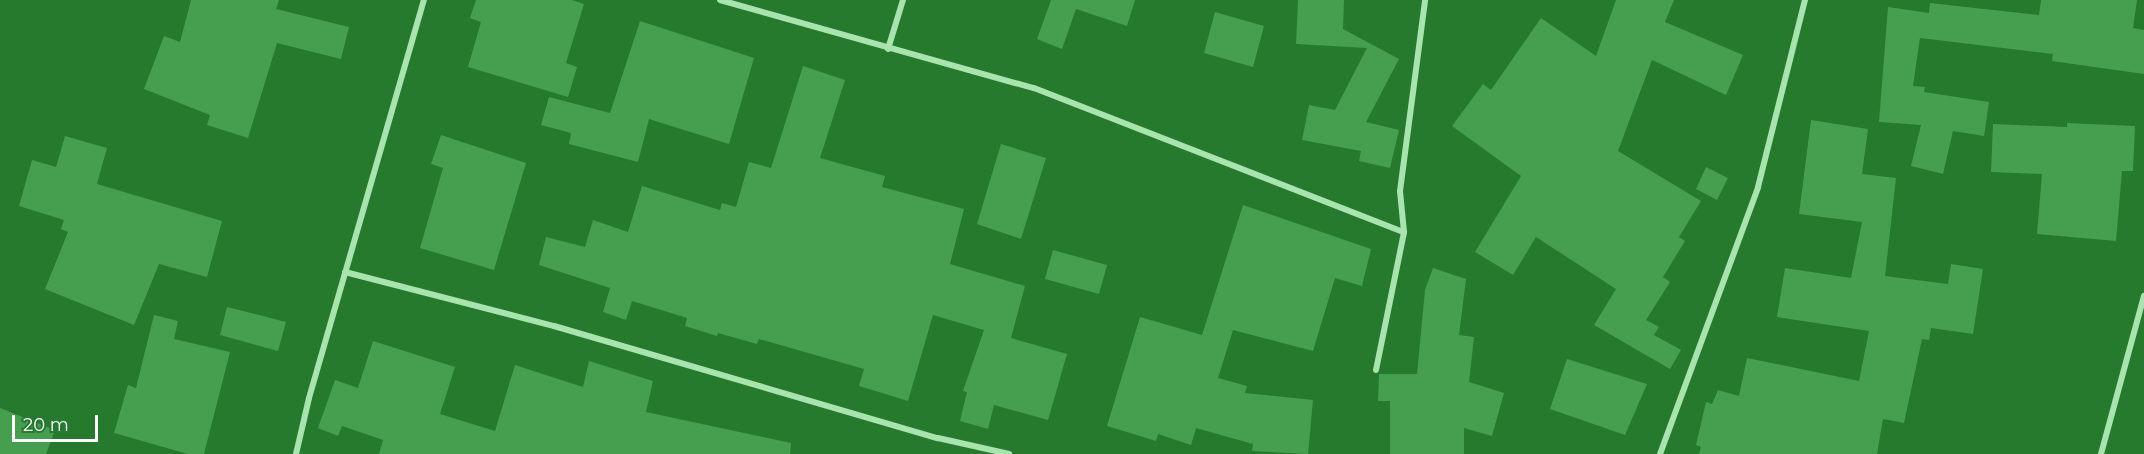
<!DOCTYPE html>
<style>
body{margin:0}
#map{position:relative;width:2144px;height:454px;overflow:hidden;background:#257a2e;font-family:Montserrat,sans-serif}
div>[style]{position:absolute}
.building>*{inset:0;background:#459f4e}
.minor>*{height:6px;margin:-3px;padding:0 3px;transform-origin:3px;border-radius:3px;background:#a8e4ae}
span{translate:-50% -50%;white-space:nowrap;text-align:center;line-height:1.15;-webkit-text-stroke:4.5px #257a2e;paint-order:stroke}
.scale{position:absolute;left:12px;top:415px;width:86px;height:27px;box-sizing:border-box;border:3px solid #fff;border-top:0;padding-left:8px;font-size:18px;line-height:21px;white-space:nowrap;color:#fff;-webkit-text-stroke:4px #257a2e;paint-order:stroke}
</style>
<div id="map">
<div class="building">
<div style="clip-path:polygon(191px 0,279px 0,276px 9px,349px 27px,341px 59px,277px 43px,248px 138px,207px 125px,210px 115px,144px 89px,164px 36px,180px 42px)"></div>
<div style="clip-path:polygon(476px 0,572px 0,584px 4px,566px 63px,577px 67px,568px 97px,468px 67px,481px 22px,470px 18px)"></div>
<div style="clip-path:polygon(1051px 0,1135px 0,1127px 26px,1076px 9px,1062px 49px,1037px 39px)"></div>
<div style="clip-path:polygon(1298px 0,1344px 0,1343px 29px,1399px 59px,1366px 122px,1399px 130px,1390px 168px,1359px 161px,1361px 151px,1302px 140px,1309px 105px,1335px 110px,1367px 48px,1296px 44px)"></div>
<div style="clip-path:polygon(1616px 0,1674px 0,1665px 22px,1743px 55px,1726px 95px,1652px 60px,1618px 151px,1701px 201px,1679px 237px,1685px 241px,1663px 277px,1670px 282px,1646px 320px,1659px 327px,1654px 335px,1681px 350px,1670px 369px,1594px 325px,1616px 289px,1536px 237px,1513px 275px,1475px 252px,1521px 176px,1452px 126px,1483px 84px,1491px 90px,1541px 18px,1596px 56px)"></div>
<div style="clip-path:polygon(2041px 0,2137px 0,2133px 28px,2144px 30px,2144px 74px,2052px 61px,2053px 54px,1920px 38px,1913px 86px,1925px 87px,1924px 92px,1989px 102px,1984px 136px,1953px 131px,1943px 174px,1911px 166px,1921px 125px,1879px 122px,1888px 7px,1929px 13px,1930px 3px,2039px 15px)"></div>
<div style="clip-path:polygon(1215px 12px,1264px 26px,1253px 67px,1204px 53px)"></div>
<div style="clip-path:polygon(640px 21px,754px 58px,729px 144px,649px 119px,638px 162px,569px 144px,571px 133px,541px 125px,549px 97px,610px 113px)"></div>
<div style="clip-path:polygon(803px 66px,845px 80px,820px 158px,885px 176px,882px 187px,964px 209px,950px 264px,1025px 286px,1011px 338px,1067px 354px,1048px 420px,994px 405px,988px 429px,960px 421px,967px 392px,963px 391px,984px 330px,933px 315px,908px 401px,859px 386px,864px 369px,759px 339px,757px 344px,718px 333px,717px 336px,685px 326px,687px 318px,632px 301px,626px 320px,603px 312px,610px 288px,539px 265px,546px 237px,585px 247px,593px 220px,628px 232px,642px 186px,720px 210px,722px 203px,736px 207px,749px 162px,771px 168px)"></div>
<div style="clip-path:polygon(1811px 120px,1868px 129px,1862px 174px,1896px 178px,1885px 276px,1948px 284px,1951px 264px,1983px 269px,1973px 334px,1931px 328px,1929px 340px,1922px 339px,1904px 423px,1883px 419px,1877px 454px,1699px 454px,1701px 447px,1696px 445px,1706px 402px,1712px 404px,1718px 390px,1739px 396px,1747px 358px,1859px 381px,1869px 331px,1777px 317px,1785px 268px,1851px 278px,1862px 222px,1799px 214px)"></div>
<div style="clip-path:polygon(2067px 123px,2135px 126px,2133px 171px,2122px 171px,2116px 241px,2037px 234px,2042px 174px,1991px 172px,1993px 124px,2067px 127px)"></div>
<div style="clip-path:polygon(441px 135px,526px 163px,494px 270px,420px 248px,443px 168px,431px 164px)"></div>
<div style="clip-path:polygon(65px 136px,107px 148px,97px 184px,222px 221px,207px 277px,159px 264px,134px 325px,45px 289px,68px 232px,61px 229px,64px 220px,19px 206px,32px 160px,56px 167px)"></div>
<div style="clip-path:polygon(1001px 144px,1046px 158px,1021px 239px,977px 224px)"></div>
<div style="clip-path:polygon(1706px 167px,1728px 178px,1717px 200px,1696px 189px)"></div>
<div style="clip-path:polygon(1243px 205px,1371px 249px,1362px 286px,1335px 278px,1313px 351px,1233px 330px,1218px 378px,1247px 386px,1245px 393px,1313px 400px,1308px 454px,1252px 451px,1253px 444px,1196px 428px,1191px 445px,1158px 434px,1156px 441px,1107px 426px,1140px 317px,1202px 335px)"></div>
<div style="clip-path:polygon(1053px 250px,1107px 265px,1099px 294px,1045px 279px)"></div>
<div style="clip-path:polygon(1433px 268px,1466px 279px,1459px 335px,1474px 337px,1469px 382px,1504px 393px,1492px 436px,1464px 428px,1464px 454px,1390px 454px,1390px 401px,1378px 401px,1379px 374px,1417px 374px,1425px 290px)"></div>
<div style="clip-path:polygon(227px 307px,286px 322px,278px 351px,220px 335px)"></div>
<div style="clip-path:polygon(154px 315px,178px 321px,174px 339px,230px 352px,204px 454px,188px 454px,114px 433px,128px 385px,136px 388px)"></div>
<div style="clip-path:polygon(373px 341px,455px 367px,440px 414px,495px 431px,515px 365px,583px 387px,589px 361px,653px 381px,646px 412px,791px 443px,790px 454px,379px 454px,383px 440px,342px 426px,338px 436px,318px 428px,335px 380px,358px 388px)"></div>
<div style="clip-path:polygon(1567px 359px,1647px 384px,1625px 435px,1550px 409px)"></div>
<div style="clip-path:polygon(0 408px,55px 430px,46px 454px,0 454px)"></div>
</div>
<div class="minor">
<div style="left:720px;top:0;width:326px;rotate:15.7deg"></div>
<div style="left:1034px;top:88px;width:397px;rotate:21.3deg"></div>
<div style="left:888px;top:49px;width:51px;rotate:-73deg"></div>
<div style="left:345px;top:272px;width:216px;rotate:14.5deg"></div>
<div style="left:554px;top:326px;width:400px;rotate:16.3deg"></div>
<div style="left:938px;top:438px;width:73px;rotate:12.7deg"></div>
<div style="left:1376px;top:370px;width:141px;rotate:-78.5deg"></div>
<div style="left:1404px;top:232px;width:41px;rotate:-95.6deg"></div>
<div style="left:1400px;top:191px;width:193px;rotate:-82.5deg"></div>
<div style="left:296px;top:454px;width:57px;rotate:-76.9deg"></div>
<div style="left:309px;top:398px;width:414px;rotate:-73.9deg"></div>
<div style="left:1660px;top:454px;width:284px;rotate:-69.8deg"></div>
<div style="left:1758px;top:187px;width:193px;rotate:-75.9deg"></div>
<div style="left:2101px;top:454px;width:164px;rotate:-74.8deg"></div>
</div>
<div class="scale">20 m</div>
</div>
